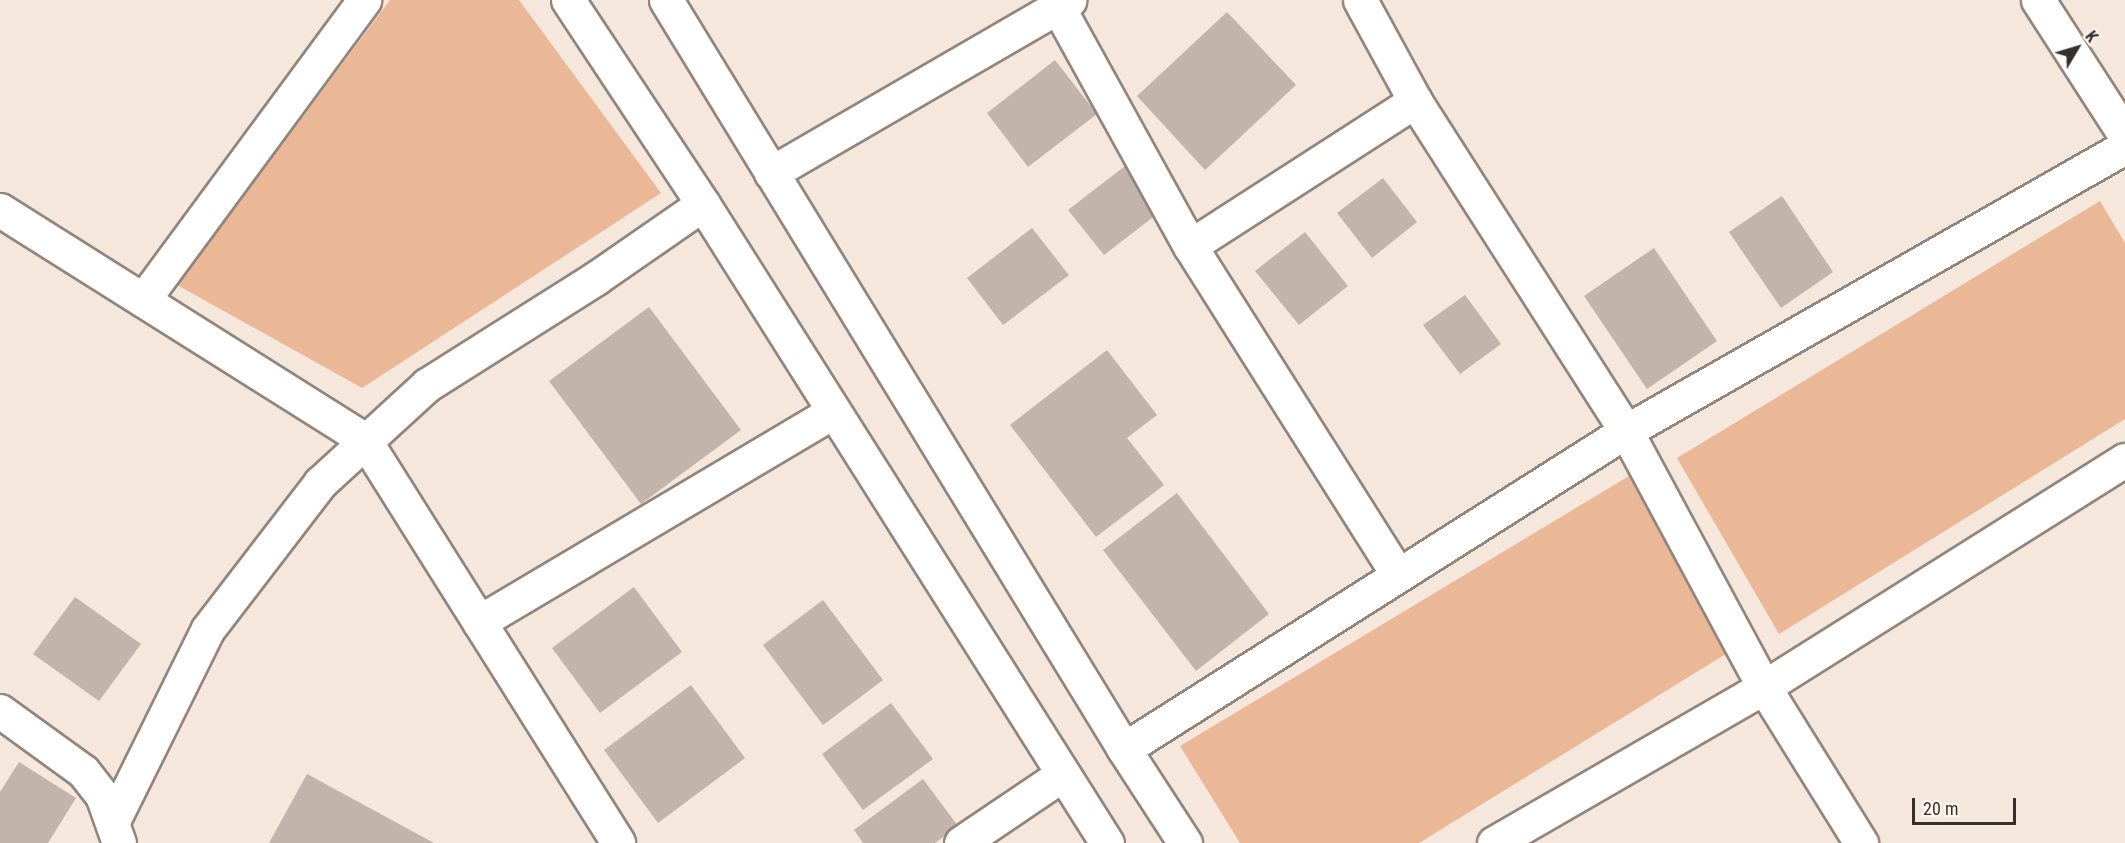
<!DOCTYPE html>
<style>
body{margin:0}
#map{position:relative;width:2125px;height:843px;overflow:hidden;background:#f6e7dd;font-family:"Roboto Condensed",sans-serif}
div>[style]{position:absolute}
.green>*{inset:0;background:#eab797}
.building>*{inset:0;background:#c2b3ab}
.roads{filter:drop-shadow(2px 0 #92857c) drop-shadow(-2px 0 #92857c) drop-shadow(0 2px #92857c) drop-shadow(0 -2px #92857c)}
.minor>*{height:33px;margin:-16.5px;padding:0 16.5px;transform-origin:16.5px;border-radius:16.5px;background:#fff}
.secondary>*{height:33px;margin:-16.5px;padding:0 16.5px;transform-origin:16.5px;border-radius:16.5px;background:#fff}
span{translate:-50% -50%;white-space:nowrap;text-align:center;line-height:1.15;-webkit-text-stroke:4.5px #fff5f0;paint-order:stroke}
.north{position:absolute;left:2047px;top:18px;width:60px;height:60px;-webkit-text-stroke:4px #fff5f0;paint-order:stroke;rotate:52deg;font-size:16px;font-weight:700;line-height:24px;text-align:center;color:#36302c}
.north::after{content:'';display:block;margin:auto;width:21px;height:27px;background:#36302c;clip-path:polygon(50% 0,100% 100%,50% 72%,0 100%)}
.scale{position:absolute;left:1912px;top:798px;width:104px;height:27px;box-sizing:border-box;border:3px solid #36302c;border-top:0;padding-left:8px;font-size:18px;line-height:21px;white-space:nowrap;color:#36302c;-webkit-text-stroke:4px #fff5f0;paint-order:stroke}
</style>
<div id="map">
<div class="green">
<div style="clip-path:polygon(390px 0,519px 0,661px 193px,362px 388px,177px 285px)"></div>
<div style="clip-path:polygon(2100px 201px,2125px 243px,2125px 419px,1779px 634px,1677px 458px)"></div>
<div style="clip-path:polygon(1634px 473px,1729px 652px,1419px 843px,1240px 843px,1180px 746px)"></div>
</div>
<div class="building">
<div style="clip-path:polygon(1227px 12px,1296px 85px,1205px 170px,1137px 96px)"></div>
<div style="clip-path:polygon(1055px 60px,1097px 114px,1028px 167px,987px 113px)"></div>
<div style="clip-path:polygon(1125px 166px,1161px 211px,1104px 255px,1068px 210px)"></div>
<div style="clip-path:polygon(1383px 178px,1417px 222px,1372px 258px,1337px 213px)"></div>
<div style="clip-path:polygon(1782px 196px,1833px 272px,1781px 308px,1729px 232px)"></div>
<div style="clip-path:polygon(1032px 228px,1069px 275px,1003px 325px,967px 278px)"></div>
<div style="clip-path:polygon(1305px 232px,1348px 286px,1299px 325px,1255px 271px)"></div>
<div style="clip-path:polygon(1654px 248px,1717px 341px,1647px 389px,1584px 296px)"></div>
<div style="clip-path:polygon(1465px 295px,1501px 344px,1460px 374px,1423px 325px)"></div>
<div style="clip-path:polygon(649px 307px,741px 430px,641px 504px,549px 381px)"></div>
<div style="clip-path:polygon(1107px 350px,1157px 415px,1127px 438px,1164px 485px,1096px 537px,1010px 425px)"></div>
<div style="clip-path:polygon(1177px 493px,1269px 614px,1196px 671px,1103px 550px)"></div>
<div style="clip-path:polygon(634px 587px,682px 652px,600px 713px,552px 648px)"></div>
<div style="clip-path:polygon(75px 597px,141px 644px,99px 701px,33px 654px)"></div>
<div style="clip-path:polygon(823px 600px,883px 680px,823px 725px,763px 645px)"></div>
<div style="clip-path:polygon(691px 685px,745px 758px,658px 823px,604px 750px)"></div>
<div style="clip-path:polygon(891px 703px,933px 759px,863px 810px,822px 754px)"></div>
<div style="clip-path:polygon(19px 762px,76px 798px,48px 843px,0 843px,0 792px)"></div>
<div style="clip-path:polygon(307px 774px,434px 843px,269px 843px)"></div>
<div style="clip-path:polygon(923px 779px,958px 826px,935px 843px,863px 843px,854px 830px)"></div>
</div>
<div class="roads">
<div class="minor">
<div style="left:1360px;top:0;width:115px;rotate:61.4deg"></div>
<div style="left:1415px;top:101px;width:392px;rotate:57.4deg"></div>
<div style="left:1626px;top:431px;width:291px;rotate:61.7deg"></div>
<div style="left:1764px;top:687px;width:184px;rotate:58.1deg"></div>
<div style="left:2038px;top:0;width:161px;rotate:57.2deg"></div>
<div style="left:1058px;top:7px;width:273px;rotate:61.1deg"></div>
<div style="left:1190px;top:246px;width:389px;rotate:57.7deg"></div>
<div style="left:771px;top:173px;width:345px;rotate:-30.1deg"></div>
<div style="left:0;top:210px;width:430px;rotate:32.2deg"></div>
<div style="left:364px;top:439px;width:477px;rotate:57.8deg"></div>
<div style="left:1190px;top:246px;width:268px;rotate:-32.8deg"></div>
<div style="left:143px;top:300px;width:373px;rotate:-53.6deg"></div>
<div style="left:479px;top:622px;width:412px;rotate:-30.7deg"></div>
<div style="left:0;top:711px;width:102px;rotate:35.9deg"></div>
<div style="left:83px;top:771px;width:31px;rotate:52deg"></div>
<div style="left:102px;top:795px;width:51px;rotate:70.5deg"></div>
<div style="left:1124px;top:749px;width:594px;rotate:-32.35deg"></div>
<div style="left:1626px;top:431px;width:574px;rotate:-29.65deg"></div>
<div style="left:113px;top:821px;width:214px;rotate:-63.7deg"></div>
<div style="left:208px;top:629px;width:184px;rotate:-52.5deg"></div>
<div style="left:320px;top:483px;width:145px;rotate:-42.5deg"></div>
<div style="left:427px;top:385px;width:200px;rotate:-32.3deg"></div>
<div style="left:596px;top:278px;width:130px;rotate:-34.7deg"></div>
<div style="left:961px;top:843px;width:123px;rotate:-34.1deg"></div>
<div style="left:1494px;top:843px;width:312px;rotate:-30deg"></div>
<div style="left:1764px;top:687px;width:426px;rotate:-32.2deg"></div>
</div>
<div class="secondary">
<div style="left:568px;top:0;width:245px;rotate:56.5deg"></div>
<div style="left:703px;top:204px;width:756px;rotate:57.7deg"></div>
<div style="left:666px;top:0;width:878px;rotate:58.55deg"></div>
<div style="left:1124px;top:749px;width:112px;rotate:57deg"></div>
</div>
</div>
<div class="north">K</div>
<div class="scale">20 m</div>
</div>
